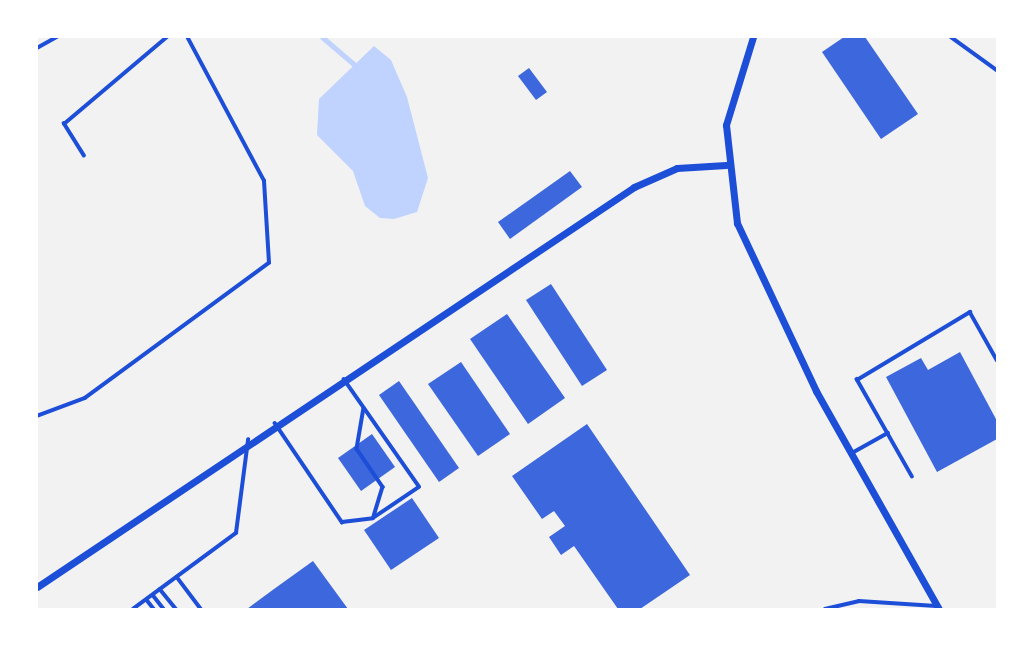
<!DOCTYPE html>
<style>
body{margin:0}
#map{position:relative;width:1034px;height:646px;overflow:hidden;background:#f2f2f2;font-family:Lato,sans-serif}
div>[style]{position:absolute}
.water>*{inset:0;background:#bfd3fe}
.stream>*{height:5px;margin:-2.5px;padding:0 2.5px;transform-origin:2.5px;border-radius:2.5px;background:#bfd3fe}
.building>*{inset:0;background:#3d67dc}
.service>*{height:3.5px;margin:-1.75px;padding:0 1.75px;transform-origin:1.75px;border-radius:1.75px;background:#1d4ed8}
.minor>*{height:7px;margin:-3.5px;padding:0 3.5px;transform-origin:3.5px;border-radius:3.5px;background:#1d4ed8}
span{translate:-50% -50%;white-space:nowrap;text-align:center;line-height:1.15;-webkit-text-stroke:7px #fff;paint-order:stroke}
.frame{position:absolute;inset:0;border:38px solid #fff;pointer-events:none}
</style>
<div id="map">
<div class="water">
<div style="clip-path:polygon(374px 46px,391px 60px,407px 97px,428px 178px,417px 212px,394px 219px,380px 218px,365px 206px,353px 171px,317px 135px,319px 99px)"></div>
</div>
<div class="stream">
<div style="left:322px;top:37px;width:45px;rotate:40.5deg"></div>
</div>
<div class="building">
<div style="clip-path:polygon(844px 37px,865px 37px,918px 114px,881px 139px,822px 52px)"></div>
<div style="clip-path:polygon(529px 68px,547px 92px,536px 100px,518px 76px)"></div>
<div style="clip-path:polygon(570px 171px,582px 187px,510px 239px,498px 222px)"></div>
<div style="clip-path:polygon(551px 284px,607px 370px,582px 386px,526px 300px)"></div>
<div style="clip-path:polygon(507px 314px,565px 398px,528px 424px,470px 339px)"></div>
<div style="clip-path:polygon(960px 352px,997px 421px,997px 439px,937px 472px,886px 377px,921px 358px,928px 370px)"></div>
<div style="clip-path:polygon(461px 362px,510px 434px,478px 456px,428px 384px)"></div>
<div style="clip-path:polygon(399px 381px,459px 468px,439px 482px,379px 395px)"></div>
<div style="clip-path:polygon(587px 424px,690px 575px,640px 609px,618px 609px,574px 546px,561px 555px,549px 537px,565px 526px,554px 511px,542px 519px,512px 476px)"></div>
<div style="clip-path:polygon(372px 434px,395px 467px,361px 491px,338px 458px)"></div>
<div style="clip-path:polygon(412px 498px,439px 538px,391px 570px,364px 530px)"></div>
<div style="clip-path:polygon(313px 561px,348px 609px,247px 609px,274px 589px)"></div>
</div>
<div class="service">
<div style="left:951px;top:37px;width:57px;rotate:35.7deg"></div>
<div style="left:37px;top:48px;width:23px;rotate:-29deg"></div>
<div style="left:84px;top:156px;width:38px;rotate:-122deg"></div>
<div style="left:64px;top:124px;width:135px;rotate:-40.2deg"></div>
<div style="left:364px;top:408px;width:42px;rotate:99.7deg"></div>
<div style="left:357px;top:449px;width:46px;rotate:55.6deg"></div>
<div style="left:383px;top:487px;width:30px;rotate:107deg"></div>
<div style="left:37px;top:416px;width:51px;rotate:-20.6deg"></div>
<div style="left:85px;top:398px;width:228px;rotate:-36.3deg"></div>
<div style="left:269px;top:263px;width:82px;rotate:-93.5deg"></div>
<div style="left:264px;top:181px;width:163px;rotate:-118.1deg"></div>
<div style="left:275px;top:423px;width:120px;rotate:55.9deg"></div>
<div style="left:342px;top:522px;width:31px;rotate:-7deg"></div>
<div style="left:373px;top:518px;width:55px;rotate:-34deg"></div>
<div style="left:419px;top:487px;width:131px;rotate:-125deg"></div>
<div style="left:852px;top:453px;width:41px;rotate:-29.1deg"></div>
<div style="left:912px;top:477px;width:112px;rotate:-119.6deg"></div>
<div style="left:857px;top:380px;width:132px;rotate:-31deg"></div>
<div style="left:970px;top:312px;width:55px;rotate:60.6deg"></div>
<div style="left:177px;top:577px;width:40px;rotate:53deg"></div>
<div style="left:160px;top:589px;width:26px;rotate:51deg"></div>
<div style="left:153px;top:595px;width:18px;rotate:52deg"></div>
<div style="left:147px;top:600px;width:11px;rotate:52deg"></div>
<div style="left:133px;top:609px;width:128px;rotate:-36.4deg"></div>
<div style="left:236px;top:533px;width:94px;rotate:-82.6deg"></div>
<div style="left:825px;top:609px;width:35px;rotate:-13deg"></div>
<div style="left:859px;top:601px;width:77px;rotate:3.7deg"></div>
</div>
<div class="minor">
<div style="left:753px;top:37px;width:92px;rotate:107.1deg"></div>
<div style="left:726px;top:125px;width:99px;rotate:83.6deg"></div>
<div style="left:737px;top:223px;width:186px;rotate:64.8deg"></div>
<div style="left:816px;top:391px;width:250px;rotate:60.6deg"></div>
<div style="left:37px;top:587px;width:719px;rotate:-33.82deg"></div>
<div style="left:634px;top:187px;width:47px;rotate:-23.8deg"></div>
<div style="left:677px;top:168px;width:49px;rotate:-3.5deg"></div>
</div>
<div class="frame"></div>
</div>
